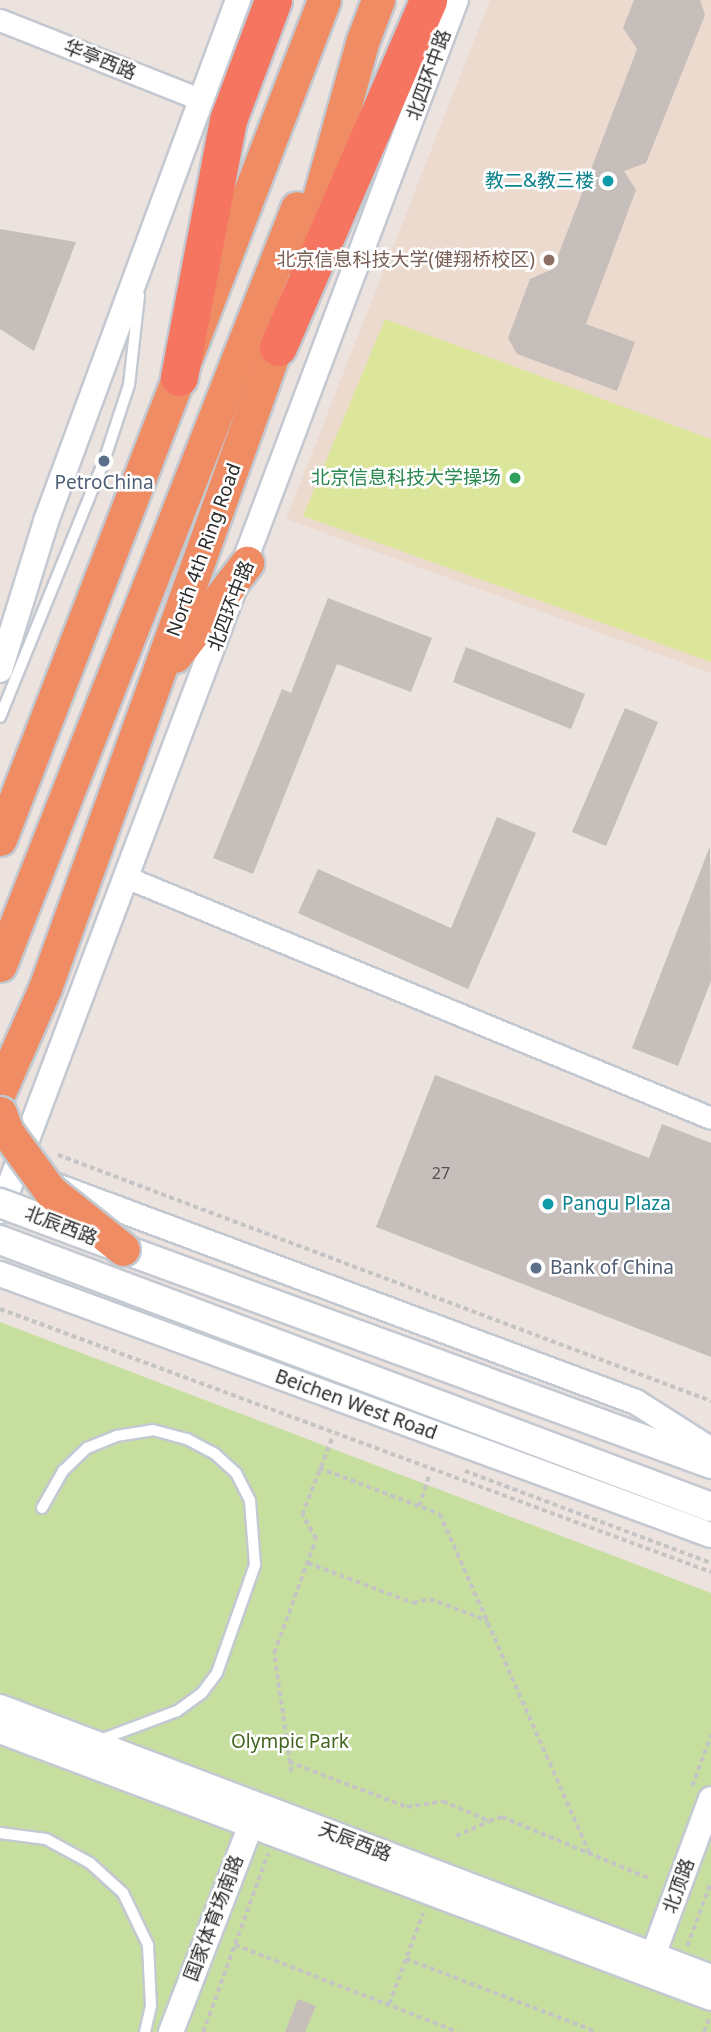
<!DOCTYPE html>
<meta charset="utf-8">
<style>
body{margin:0}
#map{position:relative;width:711px;height:2032px;overflow:hidden;background:#ece2de;font-family:"Noto Sans","Noto Sans SC",sans-serif}
div>[style]{position:absolute}
.education>*{inset:0;background:#eddacf}
.green>*{inset:0;background:#c7df9e}
.pitch>*{inset:0;background:#dce69b}
.building>*{inset:0;background:#c5beba}
.path>*{height:3.5px;margin-top:-1.75px;transform-origin:0;background:repeating-linear-gradient(90deg,#c4c4c4 0 5px,transparent 0 8.5px)}
.roads{filter:drop-shadow(2px 0 #c3c9d1) drop-shadow(-2px 0 #c3c9d1) drop-shadow(0 2px #c3c9d1) drop-shadow(0 -2px #c3c9d1)}
.service>*{height:10px;margin:-5px;padding:0 5px;transform-origin:5px;border-radius:5px;background:#fff}
.minor>*{height:21px;margin:-10.5px;padding:0 10.5px;transform-origin:10.5px;border-radius:10.5px;background:#fff}
.tertiary>*{height:24px;margin:-12px;padding:0 12px;transform-origin:12px;border-radius:12px;background:#fff}
.secondary>*{height:28px;margin:-14px;padding:0 14px;transform-origin:14px;border-radius:14px;background:#fff}
.trunk>*{height:33px;margin:-16.5px;padding:0 16.5px;transform-origin:16.5px;border-radius:16.5px;background:#ef8c64}
.motorway>*{height:37px;margin:-18.5px;padding:0 18.5px;transform-origin:18.5px;border-radius:18.5px;background:#f57561}
.bridges{filter:drop-shadow(2px 0 #c3c9d1) drop-shadow(-2px 0 #c3c9d1) drop-shadow(0 2px #c3c9d1) drop-shadow(0 -2px #c3c9d1)}
.secondary-bridge>*{height:28px;margin:-14px;padding:0 14px;transform-origin:14px;border-radius:14px;background:#fff}
.trunk-bridge>*{height:33px;margin:-16.5px;padding:0 16.5px;transform-origin:16.5px;border-radius:16.5px;background:#ef8c64}
.dots>*{width:19px;height:19px;translate:-50% -50%;box-sizing:border-box;border:4px solid #fff;border-radius:50%}
span{translate:-50% -50%;white-space:nowrap;text-align:center;line-height:1.15;-webkit-text-stroke:5px #fff;paint-order:stroke}
.number-label{font-size:16px;color:#52504f}
.number-label span{-webkit-text-stroke-width:0}
.street-label{font-size:19px;color:#2b2b2b}
.culture-label{font-size:19px;color:#0d838f}
.right{translate:-100% -50%;text-align:right}
.left{translate:0 -50%;text-align:left}
.education-label{font-size:19px;color:#785e54}
.leisure-label{font-size:19px;color:#27864d}
.service-label{font-size:19px;color:#4e5e75}
.park-label{font-size:19px;color:#42651f}
</style>
<div id="map">
<div class="education">
<div style="clip-path:polygon(490px 0,711px 0,711px 673px,286px 519px)"></div>
</div>
<div class="green">
<div style="clip-path:polygon(0 1322px,711px 1593px,711px 2032px,0 2032px)"></div>
</div>
<div class="pitch">
<div style="clip-path:polygon(385px 319px,711px 439px,711px 662px,303px 516px)"></div>
</div>
<div class="building">
<div style="clip-path:polygon(634px 0,700px 0,705px 15px,646px 163px,624px 171px,636px 190px,586px 324px,635px 342px,617px 391px,517px 354px,508px 338px,530px 279px,553px 269px,637px 49px,623px 28px)"></div>
<div style="clip-path:polygon(0 229px,76px 242px,34px 351px,0 329px)"></div>
<div style="clip-path:polygon(328px 598px,432px 638px,411px 692px,337px 664px,253px 874px,213px 858px,282px 689px,291px 693px)"></div>
<div style="clip-path:polygon(466px 647px,585px 694px,571px 729px,453px 682px)"></div>
<div style="clip-path:polygon(625px 708px,658px 722px,606px 846px,572px 832px)"></div>
<div style="clip-path:polygon(497px 817px,536px 833px,468px 989px,298px 913px,318px 869px,451px 928px)"></div>
<div style="clip-path:polygon(710px 846px,711px 981px,678px 1066px,632px 1048px)"></div>
<div style="clip-path:polygon(435px 1075px,649px 1158px,662px 1124px,711px 1143px,711px 1357px,376px 1227px)"></div>
<div style="clip-path:polygon(298px 1999px,316px 2006px,305px 2032px,285px 2032px)"></div>
</div>
<div class="path">
<div style="left:58px;top:1155px;width:698px;rotate:20.64deg"></div>
<div style="left:0;top:1309px;width:758px;rotate:20.3deg"></div>
<div style="left:319px;top:1468px;width:129px;rotate:20.8deg"></div>
<div style="left:440px;top:1514px;width:374px;rotate:66.2deg"></div>
<div style="left:465px;top:1471px;width:263px;rotate:20.5deg"></div>
<div style="left:419px;top:1506px;width:33px;rotate:-72deg"></div>
<div style="left:308px;top:1563px;width:112px;rotate:20.9deg"></div>
<div style="left:413px;top:1603px;width:17px;rotate:-13deg"></div>
<div style="left:430px;top:1599px;width:62px;rotate:20.8deg"></div>
<div style="left:289px;top:1762px;width:126px;rotate:20.9deg"></div>
<div style="left:407px;top:1807px;width:36px;rotate:-9deg"></div>
<div style="left:443px;top:1801px;width:50px;rotate:23.5deg"></div>
<div style="left:489px;top:1821px;width:14px;rotate:-17deg"></div>
<div style="left:502px;top:1817px;width:161px;rotate:22.6deg"></div>
<div style="left:291px;top:1772px;width:120px;rotate:-98.1deg"></div>
<div style="left:274px;top:1653px;width:121px;rotate:-69.8deg"></div>
<div style="left:316px;top:1539px;width:28px;rotate:-120deg"></div>
<div style="left:302px;top:1515px;width:83px;rotate:-68.7deg"></div>
<div style="left:692px;top:1786px;width:54px;rotate:-69.6deg"></div>
<div style="left:456px;top:1836px;width:36px;rotate:-24deg"></div>
<div style="left:235px;top:1945px;width:239px;rotate:21.3deg"></div>
<div style="left:687px;top:1946px;width:68px;rotate:-69.4deg"></div>
<div style="left:406px;top:1959px;width:204px;rotate:20.9deg"></div>
<div style="left:389px;top:2004px;width:97px;rotate:-69.5deg"></div>
<div style="left:203px;top:2032px;width:190px;rotate:-70deg"></div>
<div style="left:704px;top:2032px;width:15px;rotate:-70deg"></div>
</div>
<div class="roads">
<div class="service">
<div style="left:0;top:717px;width:276px;rotate:-67.9deg"></div>
<div style="left:104px;top:461px;width:80px;rotate:-71.8deg"></div>
<div style="left:129px;top:385px;width:90px;rotate:-83.6deg"></div>
<div style="left:42px;top:1508px;width:43px;rotate:-60.4deg"></div>
<div style="left:63px;top:1471px;width:33px;rotate:-44deg"></div>
<div style="left:87px;top:1448px;width:31px;rotate:-22deg"></div>
<div style="left:116px;top:1436px;width:37px;rotate:-9deg"></div>
<div style="left:153px;top:1430px;width:35px;rotate:15deg"></div>
<div style="left:187px;top:1439px;width:32px;rotate:28deg"></div>
<div style="left:215px;top:1454px;width:28px;rotate:42deg"></div>
<div style="left:236px;top:1473px;width:31px;rotate:63deg"></div>
<div style="left:250px;top:1501px;width:64px;rotate:85.5deg"></div>
<div style="left:255px;top:1565px;width:114px;rotate:109.4deg"></div>
<div style="left:217px;top:1673px;width:25px;rotate:127deg"></div>
<div style="left:202px;top:1693px;width:31px;rotate:144deg"></div>
<div style="left:177px;top:1711px;width:82px;rotate:159.4deg"></div>
<div style="left:0;top:1833px;width:46px;rotate:7.4deg"></div>
<div style="left:46px;top:1839px;width:50px;rotate:28.6deg"></div>
<div style="left:90px;top:1863px;width:45px;rotate:42.3deg"></div>
<div style="left:123px;top:1893px;width:58px;rotate:64.3deg"></div>
<div style="left:148px;top:1945px;width:61px;rotate:87.2deg"></div>
<div style="left:151px;top:2006px;width:27px;rotate:103deg"></div>
</div>
<div class="minor">
<div style="left:0;top:20px;width:215px;rotate:21.6deg"></div>
<div style="left:128px;top:878px;width:630px;rotate:22.38deg"></div>
</div>
<div class="tertiary">
<div style="left:0;top:670px;width:156px;rotate:-72.8deg"></div>
<div style="left:46px;top:521px;width:555px;rotate:-69.77deg"></div>
<div style="left:51px;top:1184px;width:624px;rotate:20.44deg"></div>
<div style="left:636px;top:1402px;width:89px;rotate:32.6deg"></div>
<div style="left:0;top:1211px;width:1294px;rotate:-69.37deg"></div>
<div style="left:0;top:1274px;width:757px;rotate:20.16deg"></div>
<div style="left:0;top:1707px;width:761px;rotate:20.79deg"></div>
<div style="left:0;top:1731px;width:759px;rotate:20.58deg"></div>
<div style="left:648px;top:1969px;width:181px;rotate:-69.7deg"></div>
<div style="left:171px;top:2032px;width:239px;rotate:-68.9deg"></div>
</div>
<div class="secondary">
<div style="left:0;top:1240px;width:759px;rotate:20.58deg"></div>
<div style="left:123px;top:1249px;width:626px;rotate:20.08deg"></div>
</div>
<div class="trunk">
<div style="left:301px;top:263px;width:231px;rotate:-74.5deg"></div>
<div style="left:363px;top:40px;width:43px;rotate:-69.4deg"></div>
<div style="left:175px;top:656px;width:118px;rotate:-52.3deg"></div>
<div style="left:0;top:839px;width:899px;rotate:-68.88deg"></div>
<div style="left:0;top:965px;width:813px;rotate:-68.58deg"></div>
<div style="left:0;top:1090px;width:111px;rotate:-66.2deg"></div>
<div style="left:45px;top:988px;width:709px;rotate:-70.21deg"></div>
</div>
<div class="motorway">
<div style="left:278px;top:347px;width:378px;rotate:-66.6deg"></div>
<div style="left:179px;top:377px;width:262px;rotate:-79.2deg"></div>
<div style="left:228px;top:120px;width:128px;rotate:-69.4deg"></div>
</div>
</div>
<div class="bridges">
<div class="secondary-bridge">
<div style="left:0;top:1203px;width:114px;rotate:20.5deg"></div>
</div>
<div class="trunk-bridge">
<div style="left:0;top:1113px;width:20px;rotate:70deg"></div>
<div style="left:7px;top:1132px;width:73px;rotate:53.9deg"></div>
<div style="left:50px;top:1191px;width:93px;rotate:38.5deg"></div>
</div>
</div>
<div class="dots">
<div style="left:608px;top:181px;background:#0f9aa8"></div>
<div style="left:549px;top:260px;background:#8d6e63"></div>
<div style="left:104px;top:461px;background:#5c6f8a"></div>
<div style="left:515px;top:478px;background:#2e9e5b"></div>
<div style="left:548px;top:1204px;background:#0f9aa8"></div>
<div style="left:536px;top:1268px;background:#5c6f8a"></div>
</div>
<div class="number-label">
<span style="left:441px;top:1173px">27</span>
</div>
<div class="street-label">
<span style="left:100px;top:60px;rotate:22deg">华亭西路</span>
<span style="left:429px;top:75px;rotate:-70deg">北四环中路</span>
<span style="left:204px;top:550px;rotate:-70deg">North 4th Ring Road</span>
<span style="left:231px;top:606px;rotate:-69deg">北四环中路</span>
<span style="left:61px;top:1226px;rotate:21deg">北辰西路</span>
<span style="left:356px;top:1405px;rotate:20deg">Beichen West Road</span>
<span style="left:355px;top:1842px;rotate:21deg">天辰西路</span>
<span style="left:679px;top:1886px;rotate:-70deg">北顶路</span>
<span style="left:214px;top:1918px;rotate:-69deg">国家体育场南路</span>
</div>
<div class="culture-label">
<span class="right" style="left:594px;top:181px">教二&amp;教三楼</span>
<span class="left" style="left:562px;top:1204px">Pangu Plaza</span>
</div>
<div class="education-label">
<span class="right" style="left:535px;top:260px">北京信息科技大学(健翔桥校区)</span>
</div>
<div class="leisure-label">
<span class="right" style="left:501px;top:478px">北京信息科技大学操场</span>
</div>
<div class="service-label">
<span style="left:104px;top:483px">PetroChina</span>
<span class="left" style="left:550px;top:1268px">Bank of China</span>
</div>
<div class="park-label">
<span style="left:290px;top:1742px">Olympic Park</span>
</div>
</div>
